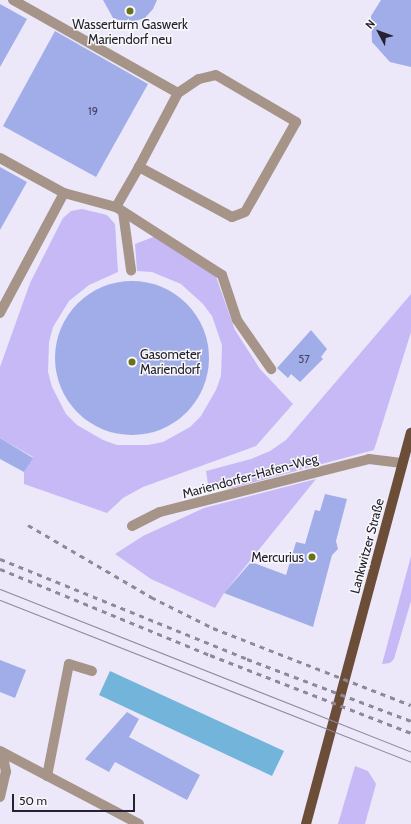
<!DOCTYPE html>
<meta charset="utf-8">
<style>
body{margin:0}
#map{position:relative;width:411px;height:824px;overflow:hidden;background:#ece8fa;font-family:Cabin,sans-serif}
div>[style]{position:absolute}
.green>*{inset:0;background:#c6b9f5}
.water>*{inset:0;background:#72b4da}
.building>*{inset:0;background:#a0ade8}
.round{border-radius:50%}
.minor>*{height:10px;margin:-5px;padding:0 5px;transform-origin:5px;border-radius:5px;background:#a69488}
.major>*{height:10px;margin:-5px;padding:0 5px;transform-origin:5px;border-radius:5px;background:#6c4d38}
.tram>*{height:1px;margin:-0.5px;padding:0 0.5px;transform-origin:0.5px;border-radius:0.5px;background:#8d899a}
.rail>*{height:3px;margin-top:-1.5px;transform-origin:0;background:repeating-linear-gradient(90deg,#8d899a 0 5px,transparent 0 10px)}
.dots>*{width:11px;height:11px;translate:-50% -50%;box-sizing:border-box;border:2px solid #f8f8f8;border-radius:50%}
span{translate:-50% -50%;white-space:nowrap;text-align:center;line-height:1.15;-webkit-text-stroke:3px #f8f8f8;paint-order:stroke}
.number-label{font-size:11px;color:#444460}
.number-label span{-webkit-text-stroke-width:0}
.poi-label{font-size:13px;color:#252132}
.left{translate:0 -50%;text-align:left}
.right{translate:-100% -50%;text-align:right}
.street-label{font-size:13px;color:#252132}
.north{position:absolute;left:359px;top:12px;width:40px;height:40px;-webkit-text-stroke:3px #f8f8f8;paint-order:stroke;rotate:311deg;font-size:11px;font-weight:700;line-height:16px;text-align:center;color:#252132}
.north::after{content:'';display:block;margin:auto;width:14px;height:18px;background:#252132;clip-path:polygon(50% 0,100% 100%,50% 72%,0 100%)}
.scale{position:absolute;left:12px;top:794px;width:123px;height:18px;box-sizing:border-box;border:2px solid #252132;border-top:0;padding-left:5px;font-size:12px;line-height:14px;white-space:nowrap;color:#252132;-webkit-text-stroke:3px #f8f8f8;paint-order:stroke}
</style>
<div id="map">
<div class="green">
<div style="clip-path:polygon(82px 209px,107px 215px,115px 224px,118px 272px,89px 285px,69px 301px,53px 327px,49px 342px,48px 372px,52px 387px,66px 414px,77px 425px,103px 440px,117px 445px,148px 445px,163px 442px,190px 427px,201px 416px,216px 390px,221px 376px,222px 345px,212px 316px,203px 304px,181px 284px,152px 272px,137px 271px,135px 244px,156px 236px,215px 274px,235px 330px,260px 369px,293px 404px,256px 446px,143px 487px,123px 498px,107px 513px,24px 484px,24px 472px,33px 457px,0 438px,0 367px,30px 283px,63px 218px,71px 211px)"></div>
<div style="clip-path:polygon(411px 294px,411px 332px,374px 450px,233px 488px,209px 490px,206px 471px,251px 459px,270px 451px,286px 440px)"></div>
<div style="clip-path:polygon(316px 479px,224px 593px,215px 608px,151px 579px,115px 554px,143px 536px,204px 508px)"></div>
<div style="clip-path:polygon(411px 556px,411px 601px,394px 659px,390px 663px,382px 664px)"></div>
<div style="clip-path:polygon(355px 766px,368px 771px,376px 784px,365px 824px,338px 824px)"></div>
</div>
<div class="water">
<div style="clip-path:polygon(110px 671px,284px 751px,272px 776px,99px 695px)"></div>
</div>
<div class="building">
<div style="clip-path:polygon(103px 0,157px 0,153px 9px,145px 18px,128px 23px,113px 18px)"></div>
<div style="clip-path:polygon(381px 0,411px 0,411px 67px,390px 62px,372px 42px,371px 16px)"></div>
<div style="clip-path:polygon(0 4px,27px 19px,0 67px)"></div>
<div style="clip-path:polygon(55px 31px,148px 84px,96px 177px,3px 126px)"></div>
<div style="clip-path:polygon(0 167px,27px 182px,0 230px)"></div>
<div class="round" style="left:55px;top:281px;width:154px;height:154px"></div>
<div style="clip-path:polygon(311px 330px,327px 349px,321px 357px,323px 359px,300px 382px,291px 374px,288px 378px,277px 368px)"></div>
<div style="clip-path:polygon(0 438px,33px 458px,24px 472px,0 459px)"></div>
<div style="clip-path:polygon(325px 494px,347px 499px,336px 541px,338px 549px,332px 555px,313px 627px,224px 593px,251px 562px,286px 575px,296px 542px,305px 544px,315px 510px,320px 511px)"></div>
<div style="clip-path:polygon(0 660px,26px 670px,15px 698px,0 692px)"></div>
<div style="clip-path:polygon(127px 712px,139px 719px,129px 737px,200px 775px,187px 800px,115px 762px,109px 772px,85px 759px)"></div>
</div>
<div class="minor">
<div style="left:13px;top:0;width:189px;rotate:29.4deg"></div>
<div style="left:216px;top:75px;width:93px;rotate:30.4deg"></div>
<div style="left:296px;top:122px;width:103px;rotate:119.5deg"></div>
<div style="left:245px;top:212px;width:14px;rotate:159deg"></div>
<div style="left:232px;top:217px;width:106px;rotate:-151.7deg"></div>
<div style="left:139px;top:167px;width:84px;rotate:-62.2deg"></div>
<div style="left:178px;top:93px;width:25px;rotate:-34deg"></div>
<div style="left:199px;top:79px;width:17px;rotate:-13deg"></div>
<div style="left:0;top:158px;width:73px;rotate:28.7deg"></div>
<div style="left:64px;top:193px;width:136px;rotate:118.1deg"></div>
<div style="left:64px;top:193px;width:54px;rotate:15.1deg"></div>
<div style="left:116px;top:207px;width:46px;rotate:-60.1deg"></div>
<div style="left:116px;top:207px;width:126px;rotate:32.7deg"></div>
<div style="left:222px;top:275px;width:47px;rotate:71.6deg"></div>
<div style="left:237px;top:320px;width:60px;rotate:55.2deg"></div>
<div style="left:123px;top:212px;width:59px;rotate:82.1deg"></div>
<div style="left:132px;top:526px;width:31px;rotate:-27deg"></div>
<div style="left:160px;top:512px;width:216px;rotate:-14.2deg"></div>
<div style="left:369px;top:459px;width:33px;rotate:7deg"></div>
<div style="left:0;top:751px;width:157px;rotate:27.7deg"></div>
<div style="left:47px;top:776px;width:114px;rotate:-78.9deg"></div>
<div style="left:69px;top:664px;width:24px;rotate:17deg"></div>
<div style="left:0;top:797px;width:26px;rotate:-77deg"></div>
<div style="left:6px;top:772px;width:20px;rotate:-101deg"></div>
</div>
<div class="major">
<div style="left:306px;top:824px;width:405px;rotate:-75deg"></div>
</div>
<div class="tram">
<div style="left:0;top:589px;width:442px;rotate:21.6deg"></div>
<div style="left:0;top:600px;width:442px;rotate:21.5deg"></div>
</div>
<div class="rail">
<div style="left:28px;top:525px;width:143px;rotate:30.3deg"></div>
<div style="left:151px;top:597px;width:69px;rotate:26.6deg"></div>
<div style="left:213px;top:628px;width:212px;rotate:21.3deg"></div>
<div style="left:0;top:559px;width:266px;rotate:22deg"></div>
<div style="left:247px;top:659px;width:175px;rotate:20.7deg"></div>
<div style="left:0;top:569px;width:227px;rotate:22.3deg"></div>
<div style="left:210px;top:655px;width:216px;rotate:21.2deg"></div>
</div>
<div class="dots">
<div style="left:130px;top:11px;background:#697119"></div>
<div style="left:132px;top:362px;background:#697119"></div>
<div style="left:312px;top:557px;background:#697119"></div>
</div>
<div class="number-label">
<span style="left:93px;top:111px">19</span>
<span style="left:304px;top:359px">57</span>
</div>
<div class="poi-label">
<span style="left:130px;top:32px">Wasserturm Gaswerk<br>Mariendorf neu</span>
<span class="left" style="left:140px;top:362px">Gasometer<br>Mariendorf</span>
<span class="right" style="left:304px;top:557px">Mercurius</span>
</div>
<div class="street-label">
<span style="left:250px;top:476px;rotate:-15deg">Mariendorfer-Hafen-Weg</span>
<span style="left:367px;top:546px;rotate:-75deg">Lankwitzer Straße</span>
</div>
<div class="north">N</div>
<div class="scale">50 m</div>
</div>
